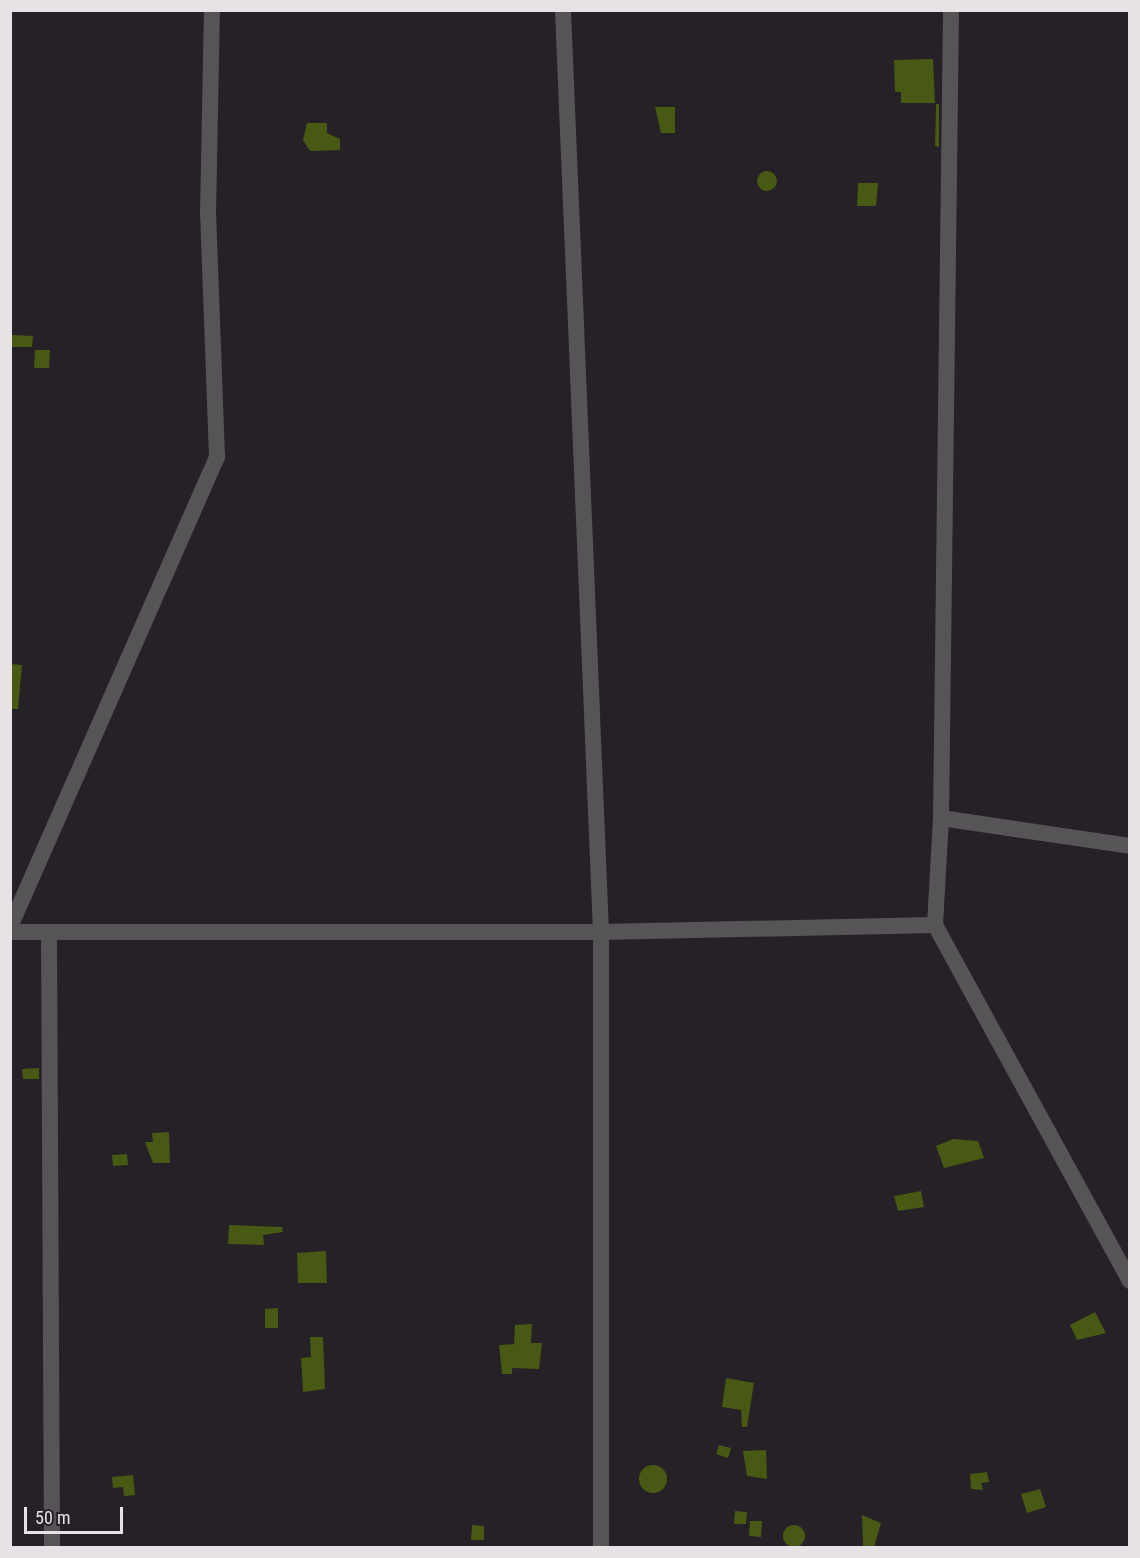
<!DOCTYPE html>
<style>
body{margin:0}
#map{position:relative;width:1140px;height:1558px;overflow:hidden;background:#252126;font-family:"Roboto Condensed",sans-serif}
div>[style]{position:absolute}
.building>*{inset:0;background:#475913}
.round{border-radius:50%}
.minor>*{height:16px;margin:-8px;padding:0 8px;transform-origin:8px;border-radius:8px;background:#575457}
span{translate:-50% -50%;white-space:nowrap;text-align:center;line-height:1.15;-webkit-text-stroke:6px #252126;paint-order:stroke}
.frame{position:absolute;inset:0;border:12px solid #e6e2e6;pointer-events:none}
.scale{position:absolute;left:24px;top:1507px;width:99px;height:27px;box-sizing:border-box;border:3px solid #e6e2e6;border-top:0;padding-left:8px;font-size:18px;line-height:21px;white-space:nowrap;color:#e6e2e6;-webkit-text-stroke:4px #252126;paint-order:stroke}
</style>
<div id="map">
<div class="building">
<div style="clip-path:polygon(933px 59px,935px 103px,901px 103px,901px 92px,895px 92px,894px 60px)"></div>
<div style="clip-path:polygon(936px 104px,939px 104px,939px 147px,935px 146px)"></div>
<div style="clip-path:polygon(655px 107px,675px 107px,675px 133px,661px 133px)"></div>
<div style="clip-path:polygon(307px 123px,327px 123px,327px 133px,340px 139px,340px 150px,310px 151px,303px 140px)"></div>
<div class="round" style="left:757px;top:171px;width:20px;height:20px"></div>
<div style="clip-path:polygon(858px 183px,878px 183px,876px 206px,857px 206px)"></div>
<div style="clip-path:polygon(12px 335px,33px 336px,32px 347px,11px 347px)"></div>
<div style="clip-path:polygon(35px 350px,50px 350px,49px 368px,34px 368px)"></div>
<div style="clip-path:polygon(10px 664px,22px 665px,18px 709px,10px 709px)"></div>
<div style="clip-path:polygon(39px 1068px,39px 1079px,23px 1079px,22px 1069px)"></div>
<div style="clip-path:polygon(169px 1132px,170px 1163px,153px 1163px,145px 1142px,153px 1142px,152px 1133px)"></div>
<div style="clip-path:polygon(953px 1139px,978px 1141px,984px 1158px,944px 1168px,936px 1146px)"></div>
<div style="clip-path:polygon(127px 1154px,128px 1165px,113px 1166px,112px 1155px)"></div>
<div style="clip-path:polygon(921px 1191px,924px 1207px,898px 1211px,894px 1196px)"></div>
<div style="clip-path:polygon(229px 1225px,282px 1227px,283px 1232px,263px 1235px,264px 1245px,228px 1244px)"></div>
<div style="clip-path:polygon(326px 1251px,327px 1283px,298px 1283px,297px 1253px)"></div>
<div style="clip-path:polygon(278px 1308px,278px 1328px,265px 1328px,265px 1309px)"></div>
<div style="clip-path:polygon(1095px 1312px,1106px 1333px,1077px 1340px,1070px 1325px)"></div>
<div style="clip-path:polygon(532px 1324px,531px 1343px,542px 1343px,539px 1369px,512px 1368px,512px 1374px,502px 1374px,499px 1345px,514px 1344px,515px 1325px)"></div>
<div style="clip-path:polygon(310px 1337px,323px 1337px,325px 1389px,303px 1392px,301px 1358px,311px 1357px)"></div>
<div style="clip-path:polygon(726px 1378px,754px 1383px,747px 1427px,742px 1427px,741px 1410px,722px 1407px)"></div>
<div style="clip-path:polygon(719px 1445px,731px 1448px,728px 1458px,716px 1454px)"></div>
<div style="clip-path:polygon(766px 1450px,767px 1479px,747px 1476px,743px 1451px)"></div>
<div class="round" style="left:639px;top:1465px;width:28px;height:28px"></div>
<div style="clip-path:polygon(987px 1472px,989px 1482px,981px 1483px,983px 1490px,971px 1489px,970px 1474px)"></div>
<div style="clip-path:polygon(133px 1475px,135px 1495px,124px 1496px,123px 1487px,113px 1488px,112px 1477px)"></div>
<div style="clip-path:polygon(1040px 1489px,1046px 1507px,1027px 1513px,1021px 1494px)"></div>
<div style="clip-path:polygon(735px 1511px,747px 1512px,746px 1524px,734px 1524px)"></div>
<div style="clip-path:polygon(862px 1515px,881px 1523px,874px 1547px,863px 1546px)"></div>
<div style="clip-path:polygon(750px 1521px,762px 1521px,761px 1537px,749px 1536px)"></div>
<div class="round" style="left:783px;top:1525px;width:22px;height:22px"></div>
<div style="clip-path:polygon(472px 1525px,484px 1526px,484px 1540px,471px 1540px)"></div>
</div>
<div class="minor">
<div style="left:563px;top:10px;width:923px;rotate:87.64deg"></div>
<div style="left:601px;top:932px;width:616px;rotate:90deg"></div>
<div style="left:951px;top:10px;width:808px;rotate:90.71deg"></div>
<div style="left:941px;top:818px;width:107px;rotate:93.2deg"></div>
<div style="left:935px;top:925px;width:406px;rotate:61.3deg"></div>
<div style="left:941px;top:818px;width:191px;rotate:8.4deg"></div>
<div style="left:10px;top:927px;width:514px;rotate:-66.23deg"></div>
<div style="left:217px;top:457px;width:242px;rotate:-92.1deg"></div>
<div style="left:208px;top:215px;width:205px;rotate:-88.9deg"></div>
<div style="left:10px;top:932px;width:591px"></div>
<div style="left:601px;top:932px;width:334px;rotate:-1.2deg"></div>
<div style="left:49px;top:933px;width:615px;rotate:89.72deg"></div>
</div>
<div class="frame"></div>
<div class="scale">50 m</div>
</div>
